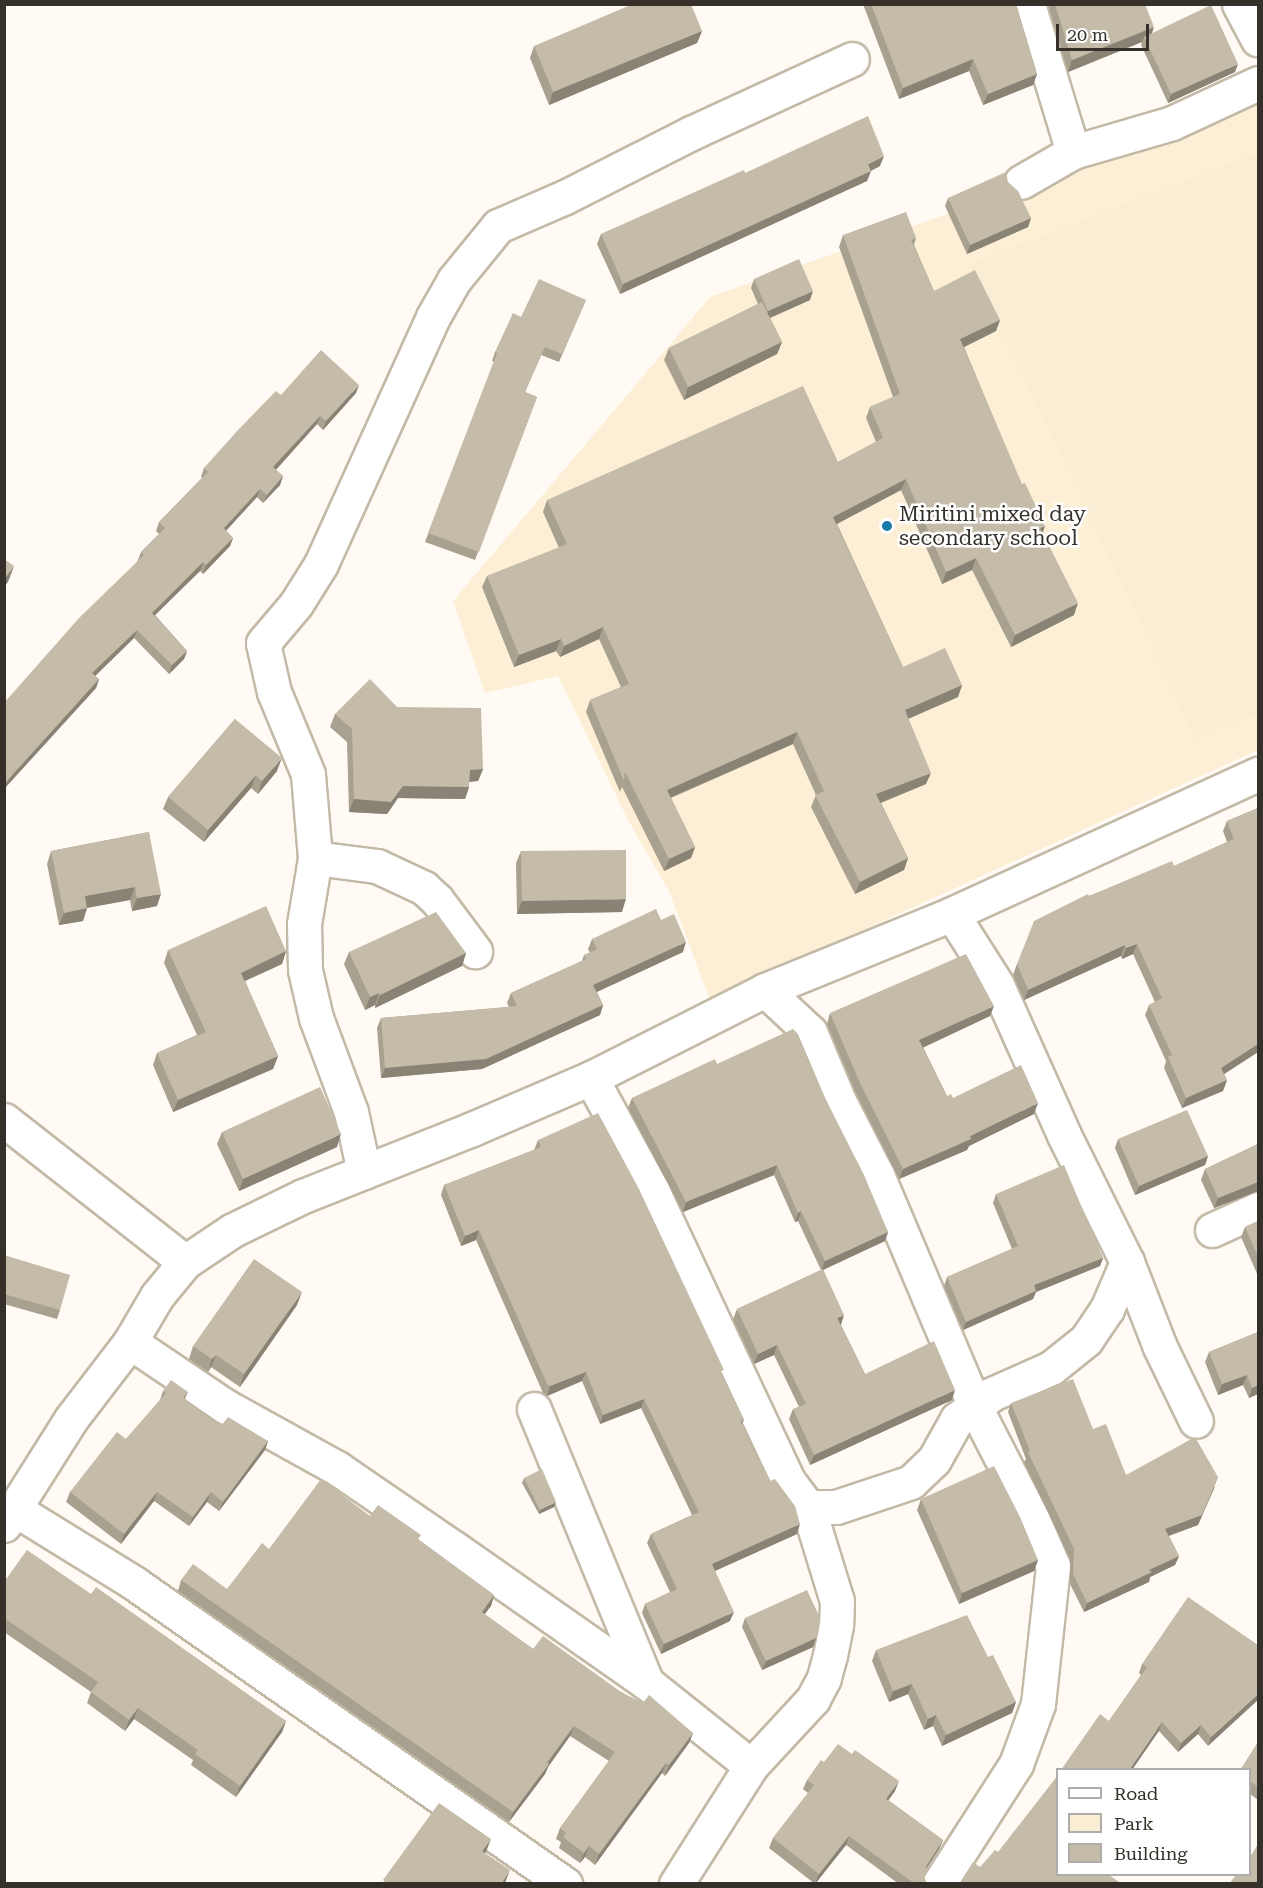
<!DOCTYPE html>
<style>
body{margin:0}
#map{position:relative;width:1263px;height:1888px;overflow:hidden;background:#fffbf4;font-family:"Roboto Serif",serif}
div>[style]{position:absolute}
.built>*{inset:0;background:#fdefd5}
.green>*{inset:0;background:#f9edd4}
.roads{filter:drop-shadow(2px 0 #c3b9a7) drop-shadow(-2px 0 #c3b9a7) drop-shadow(0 2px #c3b9a7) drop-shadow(0 -2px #c3b9a7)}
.street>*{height:33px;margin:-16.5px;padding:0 16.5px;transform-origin:16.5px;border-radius:16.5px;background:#fff}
.wall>*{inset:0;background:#a9a190}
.shaded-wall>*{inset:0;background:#898376}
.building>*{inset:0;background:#c4bba8}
.dots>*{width:16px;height:16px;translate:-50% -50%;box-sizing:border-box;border:3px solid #fff;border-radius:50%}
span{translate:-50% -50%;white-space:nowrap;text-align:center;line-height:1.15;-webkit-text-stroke:5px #fff;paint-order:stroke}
.poi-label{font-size:21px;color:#35312a}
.left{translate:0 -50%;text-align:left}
.frame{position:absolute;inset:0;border:6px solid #35312a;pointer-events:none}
.legend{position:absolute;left:1056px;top:1768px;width:195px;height:108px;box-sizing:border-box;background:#fff;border:2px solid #aeadaa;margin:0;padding:8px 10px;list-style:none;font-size:18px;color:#35312a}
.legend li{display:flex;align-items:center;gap:12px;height:30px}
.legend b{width:30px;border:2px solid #aeadaa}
.scale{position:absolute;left:1056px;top:24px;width:93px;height:27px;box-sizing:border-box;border:3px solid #35312a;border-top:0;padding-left:8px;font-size:18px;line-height:21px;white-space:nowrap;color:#35312a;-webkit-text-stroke:4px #fff;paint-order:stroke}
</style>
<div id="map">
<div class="built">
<div style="clip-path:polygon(1258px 105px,1258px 750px,710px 1000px,669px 891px,629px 822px,558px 676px,485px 693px,453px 601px,710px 297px)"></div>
</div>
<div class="green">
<div style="clip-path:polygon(1254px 154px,1258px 162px,1258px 713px,1196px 740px,970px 264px)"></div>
</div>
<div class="roads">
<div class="street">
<div style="left:1028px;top:4px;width:155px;rotate:73.1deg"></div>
<div style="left:1239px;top:4px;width:40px;rotate:62deg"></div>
<div style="left:1021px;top:182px;width:60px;rotate:-30deg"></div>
<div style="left:1073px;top:152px;width:103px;rotate:-16.3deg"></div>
<div style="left:1172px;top:123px;width:95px;rotate:-24.9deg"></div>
<div style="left:315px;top:858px;width:63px;rotate:7.4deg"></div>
<div style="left:377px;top:866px;width:52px;rotate:25.1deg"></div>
<div style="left:424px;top:888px;width:18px;rotate:43deg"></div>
<div style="left:437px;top:900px;width:64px;rotate:53.3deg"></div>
<div style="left:952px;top:914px;width:84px;rotate:57.6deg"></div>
<div style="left:997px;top:985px;width:164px;rotate:65.9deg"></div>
<div style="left:1064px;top:1135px;width:142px;rotate:63.6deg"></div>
<div style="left:1127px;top:1262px;width:91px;rotate:68.8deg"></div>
<div style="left:1160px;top:1347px;width:82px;rotate:64.1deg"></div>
<div style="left:765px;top:990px;width:62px;rotate:43deg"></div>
<div style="left:810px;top:1032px;width:75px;rotate:67.2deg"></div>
<div style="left:839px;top:1101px;width:85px;rotate:62.8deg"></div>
<div style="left:878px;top:1177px;width:250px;rotate:67.1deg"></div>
<div style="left:975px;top:1407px;width:127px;rotate:62.8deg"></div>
<div style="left:1033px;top:1520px;width:50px;rotate:66.5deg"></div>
<div style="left:1053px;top:1566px;width:139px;rotate:96.2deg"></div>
<div style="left:1038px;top:1704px;width:64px;rotate:110.1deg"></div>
<div style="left:1016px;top:1764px;width:143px;rotate:122.7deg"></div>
<div style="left:591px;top:1078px;width:128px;rotate:61.4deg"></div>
<div style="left:652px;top:1190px;width:323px;rotate:64.9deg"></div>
<div style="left:789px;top:1482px;width:31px;rotate:53deg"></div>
<div style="left:808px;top:1507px;width:98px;rotate:72.9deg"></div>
<div style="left:837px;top:1601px;width:24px;rotate:92deg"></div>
<div style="left:836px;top:1625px;width:31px;rotate:101deg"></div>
<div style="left:830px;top:1655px;width:24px;rotate:105deg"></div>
<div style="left:824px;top:1678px;width:24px;rotate:118deg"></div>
<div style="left:813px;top:1699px;width:91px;rotate:132.8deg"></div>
<div style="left:751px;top:1766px;width:140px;rotate:122.4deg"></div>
<div style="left:4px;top:1120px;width:230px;rotate:38.1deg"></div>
<div style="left:364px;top:1172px;width:61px;rotate:-102.2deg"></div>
<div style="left:351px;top:1112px;width:100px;rotate:-110.4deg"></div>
<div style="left:316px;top:1018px;width:49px;rotate:-102.9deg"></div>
<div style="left:305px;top:970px;width:46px;rotate:-91.2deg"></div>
<div style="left:304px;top:924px;width:67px;rotate:-80.5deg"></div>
<div style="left:315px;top:858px;width:84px;rotate:-94.8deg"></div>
<div style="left:308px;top:774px;width:89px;rotate:-112.5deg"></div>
<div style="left:274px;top:692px;width:50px;rotate:-102.7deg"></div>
<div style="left:263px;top:643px;width:51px;rotate:-49.8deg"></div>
<div style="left:296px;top:604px;width:47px;rotate:-58deg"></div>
<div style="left:321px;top:564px;width:271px;rotate:-65.6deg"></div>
<div style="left:433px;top:317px;width:43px;rotate:-60.4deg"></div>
<div style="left:454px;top:280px;width:70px;rotate:-50.8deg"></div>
<div style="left:498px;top:226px;width:73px;rotate:-23.4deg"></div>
<div style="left:565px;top:197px;width:141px;rotate:-26.9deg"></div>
<div style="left:691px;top:133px;width:177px;rotate:-24.7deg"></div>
<div style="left:1212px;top:1230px;width:51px;rotate:-24.5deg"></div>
<div style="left:130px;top:1342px;width:115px;rotate:34deg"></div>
<div style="left:225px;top:1406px;width:128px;rotate:29deg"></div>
<div style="left:337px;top:1468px;width:142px;rotate:34.4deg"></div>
<div style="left:454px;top:1548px;width:236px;rotate:35deg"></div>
<div style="left:647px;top:1683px;width:133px;rotate:38.6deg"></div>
<div style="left:534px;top:1409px;width:296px;rotate:67.6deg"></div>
<div style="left:808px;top:1507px;width:28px"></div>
<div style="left:836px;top:1507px;width:79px;rotate:-18.4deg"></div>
<div style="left:911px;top:1482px;width:32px;rotate:-44deg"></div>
<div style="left:934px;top:1460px;width:47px;rotate:-60.7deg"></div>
<div style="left:957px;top:1419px;width:43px;rotate:-35.5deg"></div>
<div style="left:992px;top:1394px;width:64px;rotate:-23.8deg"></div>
<div style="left:1051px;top:1368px;width:45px;rotate:-38.7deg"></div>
<div style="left:1086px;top:1340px;width:37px;rotate:-56deg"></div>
<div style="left:1107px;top:1309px;width:51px;rotate:-66.9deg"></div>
<div style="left:16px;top:1510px;width:139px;rotate:31.7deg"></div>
<div style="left:134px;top:1583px;width:526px;rotate:34.93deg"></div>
<div style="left:4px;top:1525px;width:125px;rotate:-57.7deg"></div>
<div style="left:71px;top:1419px;width:97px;rotate:-52.5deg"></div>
<div style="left:130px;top:1342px;width:53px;rotate:-59.6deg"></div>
<div style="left:157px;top:1296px;width:44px;rotate:-50.5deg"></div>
<div style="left:185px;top:1262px;width:58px;rotate:-33.7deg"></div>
<div style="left:233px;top:1230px;width:78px;rotate:-25.9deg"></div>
<div style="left:303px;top:1196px;width:182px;rotate:-21.6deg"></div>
<div style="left:472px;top:1129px;width:129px;rotate:-23.2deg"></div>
<div style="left:591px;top:1078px;width:195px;rotate:-26.8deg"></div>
<div style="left:765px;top:990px;width:202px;rotate:-22.1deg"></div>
<div style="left:952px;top:914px;width:337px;rotate:-24.6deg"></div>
</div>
</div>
<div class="wall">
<div style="clip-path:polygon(863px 4px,1016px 4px,1037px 74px,1033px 85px,983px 105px,969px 71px,899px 99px)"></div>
<div style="clip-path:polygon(1048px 4px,1145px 4px,1152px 33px,1235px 72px,1168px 103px,1141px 45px,1142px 42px,1068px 72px)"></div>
<div style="clip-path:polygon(702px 31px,697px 43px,549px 105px,530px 58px,534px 46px)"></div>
<div style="clip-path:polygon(880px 166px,871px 171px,867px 181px,620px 294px,597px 244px,601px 234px,745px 173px)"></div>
<div style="clip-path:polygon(1008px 182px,1031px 218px,1028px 227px,967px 254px,945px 206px,948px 198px)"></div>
<div style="clip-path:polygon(843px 235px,916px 238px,914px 245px,934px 291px,1000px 320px,996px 331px,964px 347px,1042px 534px,1074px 615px,1011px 647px,972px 570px,942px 584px,901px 490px,837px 524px,903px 667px,962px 685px,958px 697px,908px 719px,926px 784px,881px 803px,908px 858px,904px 870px,855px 894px,811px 807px,816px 795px,793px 744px,671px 798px,695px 847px,691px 858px,664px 871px,622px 787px,620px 792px,586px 712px,590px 700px,621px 687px,599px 639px,560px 657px,556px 651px,514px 667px,482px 587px,487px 576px,559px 548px,543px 512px,547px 500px,838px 462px,876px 442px,866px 418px,870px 407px,893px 397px,839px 247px)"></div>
<div style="clip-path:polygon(754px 279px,810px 300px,770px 318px,782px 342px,777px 354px,684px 400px,664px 360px,669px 348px,758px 304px,751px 288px)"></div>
<div style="clip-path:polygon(586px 300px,559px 362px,541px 355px,525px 392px,537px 397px,475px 560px,425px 542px,494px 362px,492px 361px,495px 352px,521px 317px)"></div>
<div style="clip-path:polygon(356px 393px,323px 430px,317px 424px,276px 470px,283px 476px,280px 485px,263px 503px,257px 497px,226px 531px,233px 538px,230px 546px,203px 574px,200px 571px,155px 615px,187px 651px,184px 659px,169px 674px,134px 638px,95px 676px,99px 679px,96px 688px,4px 789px,138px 560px,141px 552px,159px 534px,156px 531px,159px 522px,202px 478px,201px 477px,204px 468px,281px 395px)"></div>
<div style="clip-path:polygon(397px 707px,483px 769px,478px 781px,469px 782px,469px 787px,465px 799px,398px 798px,387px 814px,349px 812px,347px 742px,330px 727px,335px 714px)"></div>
<div style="clip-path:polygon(235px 719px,277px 771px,258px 794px,251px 788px,204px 842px,163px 809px,168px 797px)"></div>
<div style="clip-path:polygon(1258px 808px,1258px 1052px,1224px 1074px,1227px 1080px,1223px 1091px,1182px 1108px,1164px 1068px,1166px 1061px,1145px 1015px,1149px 1005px,1155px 1002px,1133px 954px,1122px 959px,1121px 956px,1024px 1000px,1013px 975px,1017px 964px,1089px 896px,1174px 866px,1227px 842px,1223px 831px,1227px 821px)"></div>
<div style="clip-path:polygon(149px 832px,157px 906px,132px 911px,130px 900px,87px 908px,83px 921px,59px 925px,47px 864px,51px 851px)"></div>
<div style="clip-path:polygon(521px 851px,622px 912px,517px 914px,516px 863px)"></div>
<div style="clip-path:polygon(661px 920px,683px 952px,597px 992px,603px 1005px,600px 1015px,482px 1069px,381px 1078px,377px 1028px,381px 1018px,509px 1007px,507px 1003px,511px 993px,582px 961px,584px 955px,590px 953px,588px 949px,592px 939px)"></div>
<div style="clip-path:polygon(168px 950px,286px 951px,282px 964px,245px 981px,278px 1056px,273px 1069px,173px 1112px,153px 1065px,157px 1053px,197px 1035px,164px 963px)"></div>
<div style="clip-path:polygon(349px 952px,466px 953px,462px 966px,375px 1008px,375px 1005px,365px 1010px,344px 964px)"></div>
<div style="clip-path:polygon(830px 1013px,990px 1016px,923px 1047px,947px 1096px,953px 1098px,1034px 1114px,969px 1146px,967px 1150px,899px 1179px,856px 1093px,827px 1024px)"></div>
<div style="clip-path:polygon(717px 1064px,826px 1100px,888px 1232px,885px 1241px,823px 1269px,841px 1325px,865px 1374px,952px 1400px,810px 1465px,789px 1419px,793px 1409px,799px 1407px,774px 1355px,754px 1364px,733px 1319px,737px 1309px,821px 1270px,798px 1221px,795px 1222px,774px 1175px,683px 1212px,628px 1108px,632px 1098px)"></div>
<div style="clip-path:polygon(222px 1132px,337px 1147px,239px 1191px,217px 1144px)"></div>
<div style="clip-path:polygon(1118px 1139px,1208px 1156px,1205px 1165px,1135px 1195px,1115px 1148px)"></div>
<div style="clip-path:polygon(538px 1140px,722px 1373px,744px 1420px,742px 1425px,797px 1534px,715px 1571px,730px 1621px,661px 1654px,642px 1613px,645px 1604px,670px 1592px,647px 1543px,651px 1534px,692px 1515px,641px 1408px,600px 1424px,582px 1381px,547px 1396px,543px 1393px,476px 1240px,461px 1246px,441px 1195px,444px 1185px,534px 1150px)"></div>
<div style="clip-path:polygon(1258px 1144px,1258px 1191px,1214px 1208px,1201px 1180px,1205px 1169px)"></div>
<div style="clip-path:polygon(996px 1194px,1103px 1258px,1100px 1266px,1036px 1292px,1033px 1299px,963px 1330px,944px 1286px,947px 1277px,1012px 1249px,993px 1203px)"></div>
<div style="clip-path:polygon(1258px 1221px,1258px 1276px,1241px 1237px,1245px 1227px)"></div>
<div style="clip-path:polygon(4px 1255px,60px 1310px,57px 1319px,4px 1304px)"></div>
<div style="clip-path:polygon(297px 1305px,240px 1387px,211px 1367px,208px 1372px,189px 1359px,193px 1346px)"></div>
<div style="clip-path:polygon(1258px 1332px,1258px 1394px,1249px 1398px,1243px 1385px,1218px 1395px,1205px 1362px,1209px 1352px)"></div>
<div style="clip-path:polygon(163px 1391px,188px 1392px,185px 1399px,221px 1426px,268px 1441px,265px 1450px,219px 1511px,207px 1502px,189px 1526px,154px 1501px,121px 1544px,66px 1502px,70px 1492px,126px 1439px,160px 1400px)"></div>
<div style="clip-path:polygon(1011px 1403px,1093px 1429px,1126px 1475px,1215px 1487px,1198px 1525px,1169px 1536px,1179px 1556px,1175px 1565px,1150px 1577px,1149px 1582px,1084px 1612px,1070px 1584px,1070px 1559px,1024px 1462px,1026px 1459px,1008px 1412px)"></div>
<div style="clip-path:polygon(524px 1478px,554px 1507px,539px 1514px,522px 1483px)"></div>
<div style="clip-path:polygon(921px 1499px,1038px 1560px,1034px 1571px,959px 1604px,917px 1510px)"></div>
<div style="clip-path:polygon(370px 1516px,419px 1540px,494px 1595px,491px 1606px,484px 1614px,533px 1649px,621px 1692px,693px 1733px,689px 1743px,665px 1776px,662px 1773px,595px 1865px,585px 1857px,580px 1863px,559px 1848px,561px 1842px,556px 1839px,560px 1828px,609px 1761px,570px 1736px,548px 1767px,545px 1774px,509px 1822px,178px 1591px,181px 1580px,227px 1589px,269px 1549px)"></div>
<div style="clip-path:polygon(4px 1582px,91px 1594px,286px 1721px,282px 1732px,236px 1797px,191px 1765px,193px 1760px,134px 1719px,125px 1731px,87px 1703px,91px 1692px,4px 1632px)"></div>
<div style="clip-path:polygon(745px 1618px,816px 1638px,813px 1647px,762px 1670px,742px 1627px)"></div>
<div style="clip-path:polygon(1258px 1645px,1208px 1746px,1198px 1734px,1178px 1752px,1159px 1731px,1109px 1721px,1141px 1675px,1139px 1673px,1142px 1664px)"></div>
<div style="clip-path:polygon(876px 1650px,988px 1657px,1016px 1702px,1012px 1713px,942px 1746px,933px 1726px,924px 1730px,908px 1694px,889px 1702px,872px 1661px)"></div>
<div style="clip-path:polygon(1258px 1742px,1258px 1800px,1250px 1794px,1250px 1770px)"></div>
<div style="clip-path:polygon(824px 1762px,895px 1791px,888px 1800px,943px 1840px,939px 1849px,924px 1872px,924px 1874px,926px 1884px,899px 1884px,846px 1845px,815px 1884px,769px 1848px,773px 1838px,808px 1793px,803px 1789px,807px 1780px)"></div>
</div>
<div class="shaded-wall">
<div style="clip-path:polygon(1154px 27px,1150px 39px,1144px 37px,1142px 42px,1068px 72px,1072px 60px)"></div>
<div style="clip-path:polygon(702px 31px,697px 43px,549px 105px,553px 92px)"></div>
<div style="clip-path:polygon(973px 59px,969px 71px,899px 99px,903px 88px)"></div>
<div style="clip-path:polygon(1238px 64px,1235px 72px,1168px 103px,1171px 94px)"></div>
<div style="clip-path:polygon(1037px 74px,1033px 85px,983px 105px,988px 94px)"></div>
<div style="clip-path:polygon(884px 156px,880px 166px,864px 174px,868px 164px)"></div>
<div style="clip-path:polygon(871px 171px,867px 181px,620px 294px,623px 284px)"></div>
<div style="clip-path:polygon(1031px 218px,1028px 227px,967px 254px,970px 245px)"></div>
<div style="clip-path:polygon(813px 291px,810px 300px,765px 320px,768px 311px)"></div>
<div style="clip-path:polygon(1000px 320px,996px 331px,956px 351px,960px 339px)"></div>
<div style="clip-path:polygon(782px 342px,777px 354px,684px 400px,688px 387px)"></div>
<div style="clip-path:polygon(359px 385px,356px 393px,323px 430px,326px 421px)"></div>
<div style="clip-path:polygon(320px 416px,317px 424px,270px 476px,273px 467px)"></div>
<div style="clip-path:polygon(283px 476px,280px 485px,263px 503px,267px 495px)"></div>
<div style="clip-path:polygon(906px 479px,901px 490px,829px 528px,833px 517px)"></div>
<div style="clip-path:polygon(260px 489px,257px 497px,220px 537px,224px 528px)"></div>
<div style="clip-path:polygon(1045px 526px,1041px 538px,1040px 528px)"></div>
<div style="clip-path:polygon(233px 538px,230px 546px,203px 574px,206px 565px)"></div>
<div style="clip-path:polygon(976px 558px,972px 570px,942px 584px,946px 572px)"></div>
<div style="clip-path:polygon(203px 562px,200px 571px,149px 621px,152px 613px)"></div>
<div style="clip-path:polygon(14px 566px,8px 582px,4px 587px,4px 579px)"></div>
<div style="clip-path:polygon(1078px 603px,1074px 615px,1011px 647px,1015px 635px)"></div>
<div style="clip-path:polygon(603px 627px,599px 639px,560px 657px,564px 646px)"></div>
<div style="clip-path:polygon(137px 630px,134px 638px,89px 682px,92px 673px)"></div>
<div style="clip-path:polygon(561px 639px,556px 651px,514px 667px,519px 655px)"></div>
<div style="clip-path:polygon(187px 651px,184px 659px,169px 674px,172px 665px)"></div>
<div style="clip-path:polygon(99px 679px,96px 688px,4px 789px,4px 784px)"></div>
<div style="clip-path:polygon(962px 685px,958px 697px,901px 722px,905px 710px)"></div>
<div style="clip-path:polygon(797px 732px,793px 744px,662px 801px,667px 790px)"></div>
<div style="clip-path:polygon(282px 758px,277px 771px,258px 794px,262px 781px)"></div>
<div style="clip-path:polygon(483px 769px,478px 781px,465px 782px,470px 770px)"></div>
<div style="clip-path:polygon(931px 773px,926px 784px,872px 806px,876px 794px)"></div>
<div style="clip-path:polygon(256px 775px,251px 788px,204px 842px,208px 830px)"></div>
<div style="clip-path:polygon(403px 786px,469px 787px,465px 799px,398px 798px,387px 814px,349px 812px,354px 799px)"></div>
<div style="clip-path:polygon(695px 847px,691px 858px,664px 871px,669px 859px)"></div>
<div style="clip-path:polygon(908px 858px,904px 870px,855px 894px,860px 882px)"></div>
<div style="clip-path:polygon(135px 887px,130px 900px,80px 909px,85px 896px)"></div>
<div style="clip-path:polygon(161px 894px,157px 906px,132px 911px,137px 898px)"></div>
<div style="clip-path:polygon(626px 899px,622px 912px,517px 914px,522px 901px)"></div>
<div style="clip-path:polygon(87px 908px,83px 921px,59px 925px,64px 913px)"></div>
<div style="clip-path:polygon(686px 942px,683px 952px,590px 995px,593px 985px)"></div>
<div style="clip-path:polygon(1137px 944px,1133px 954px,1122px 959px,1126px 948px)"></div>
<div style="clip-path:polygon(1125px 945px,1121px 956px,1024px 1000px,1028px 990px)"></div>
<div style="clip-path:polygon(286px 951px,282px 964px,236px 985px,241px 973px)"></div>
<div style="clip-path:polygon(466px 953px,462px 966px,375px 1008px,380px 995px)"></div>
<div style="clip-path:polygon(379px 993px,375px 1005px,365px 1010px,370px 997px)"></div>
<div style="clip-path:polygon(603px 1005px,600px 1015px,482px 1069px,381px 1078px,385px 1068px)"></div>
<div style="clip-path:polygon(994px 1006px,990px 1016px,916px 1051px,919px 1040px)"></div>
<div style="clip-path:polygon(1258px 1044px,1258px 1052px,1218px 1078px,1221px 1068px)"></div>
<div style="clip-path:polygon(278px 1056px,273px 1069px,173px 1112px,178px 1100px)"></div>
<div style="clip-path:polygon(1227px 1080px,1223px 1091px,1182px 1108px,1186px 1098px)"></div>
<div style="clip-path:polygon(1038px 1103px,1034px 1114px,969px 1146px,967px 1150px,899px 1179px,903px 1169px)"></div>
<div style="clip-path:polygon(341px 1134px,337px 1147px,239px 1191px,243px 1179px)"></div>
<div style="clip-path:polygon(1208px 1156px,1205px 1165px,1135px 1195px,1139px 1186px)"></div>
<div style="clip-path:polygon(777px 1165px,774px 1175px,683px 1212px,686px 1202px)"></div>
<div style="clip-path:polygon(1258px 1182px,1258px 1191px,1214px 1208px,1218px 1198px)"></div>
<div style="clip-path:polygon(801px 1211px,798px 1221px,795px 1222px,798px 1213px)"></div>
<div style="clip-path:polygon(479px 1230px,476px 1240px,461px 1246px,465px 1236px)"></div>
<div style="clip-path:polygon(888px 1232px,885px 1241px,821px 1271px,825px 1261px)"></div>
<div style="clip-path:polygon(1103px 1258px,1100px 1266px,1036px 1292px,1033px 1299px,963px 1330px,966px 1322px,1034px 1285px)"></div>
<div style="clip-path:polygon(302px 1292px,297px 1305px,240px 1387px,244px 1374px)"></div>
<div style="clip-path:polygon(844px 1315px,841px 1325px,837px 1318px)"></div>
<div style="clip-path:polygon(777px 1345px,774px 1355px,754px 1364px,758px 1354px)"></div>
<div style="clip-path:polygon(216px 1355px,211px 1367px,208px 1372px,212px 1359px)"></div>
<div style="clip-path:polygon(586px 1372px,582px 1381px,547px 1396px,550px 1386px)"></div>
<div style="clip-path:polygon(1247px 1375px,1243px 1385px,1218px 1395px,1222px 1384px)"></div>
<div style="clip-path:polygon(1258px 1385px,1258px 1394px,1249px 1398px,1252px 1388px)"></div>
<div style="clip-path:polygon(955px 1390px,952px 1400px,810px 1465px,814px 1455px)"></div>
<div style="clip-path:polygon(644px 1399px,641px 1408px,600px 1424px,603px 1415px)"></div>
<div style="clip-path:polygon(268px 1441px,265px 1450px,219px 1511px,223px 1502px)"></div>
<div style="clip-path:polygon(1218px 1477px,1198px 1525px,1162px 1538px,1165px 1529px)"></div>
<div style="clip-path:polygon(157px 1492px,154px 1501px,121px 1544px,124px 1534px)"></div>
<div style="clip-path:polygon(211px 1492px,207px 1502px,189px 1526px,193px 1517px)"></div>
<div style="clip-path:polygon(556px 1502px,554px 1507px,539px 1514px,540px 1510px)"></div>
<div style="clip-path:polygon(800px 1524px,797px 1534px,708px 1574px,712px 1564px)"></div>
<div style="clip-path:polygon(1179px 1556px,1175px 1565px,1150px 1577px,1149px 1582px,1084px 1612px,1087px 1603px,1149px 1570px)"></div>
<div style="clip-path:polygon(1038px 1560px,1034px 1571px,959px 1604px,962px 1593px)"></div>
<div style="clip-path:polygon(494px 1595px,491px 1606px,478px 1623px,482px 1612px)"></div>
<div style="clip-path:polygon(734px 1612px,730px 1621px,661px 1654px,664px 1644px)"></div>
<div style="clip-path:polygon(816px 1638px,813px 1647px,762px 1670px,766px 1661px)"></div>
<div style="clip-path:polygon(912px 1684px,908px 1694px,889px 1702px,893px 1691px)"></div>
<div style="clip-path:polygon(1258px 1694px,1258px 1700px,1208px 1746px,1211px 1737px)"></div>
<div style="clip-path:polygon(1016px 1702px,1012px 1713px,942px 1746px,946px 1735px)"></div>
<div style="clip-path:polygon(138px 1708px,134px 1719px,125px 1731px,129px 1720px)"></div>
<div style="clip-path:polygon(936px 1715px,933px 1726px,924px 1730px,928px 1719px)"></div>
<div style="clip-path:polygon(286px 1721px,282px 1732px,236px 1797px,240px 1786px)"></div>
<div style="clip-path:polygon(1162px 1722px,1159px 1731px,1132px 1770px,1129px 1770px)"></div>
<div style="clip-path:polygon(1201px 1725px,1198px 1734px,1178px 1752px,1181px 1743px)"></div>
<div style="clip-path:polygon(574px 1726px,570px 1736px,548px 1767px,545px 1774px,509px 1822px,513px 1812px)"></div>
<div style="clip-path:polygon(693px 1733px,689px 1743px,665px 1776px,669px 1765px)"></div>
<div style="clip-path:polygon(666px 1763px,662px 1773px,595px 1865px,599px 1854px)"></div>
<div style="clip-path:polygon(899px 1781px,895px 1791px,883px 1808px,886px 1799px)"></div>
<div style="clip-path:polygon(849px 1836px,846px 1845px,815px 1884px,819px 1874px)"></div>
<div style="clip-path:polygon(491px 1839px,486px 1852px,477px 1864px,482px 1851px)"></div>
<div style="clip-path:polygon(943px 1840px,939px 1849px,923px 1874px,927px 1865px)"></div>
<div style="clip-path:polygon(589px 1846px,585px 1857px,580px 1863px,584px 1853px)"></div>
<div style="clip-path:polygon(510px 1870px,505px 1883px,501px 1884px)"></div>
</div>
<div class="building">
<div style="clip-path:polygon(633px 4px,691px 4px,702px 31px,553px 92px,534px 46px)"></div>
<div style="clip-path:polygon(871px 4px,1016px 4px,1037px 74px,988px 94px,973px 59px,903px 88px)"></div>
<div style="clip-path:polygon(1055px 4px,1145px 4px,1154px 27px,1072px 60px)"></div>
<div style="clip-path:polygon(1211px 5px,1238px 64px,1171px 94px,1144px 37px)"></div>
<div style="clip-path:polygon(868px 116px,884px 156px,868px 164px,871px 171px,623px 284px,601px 234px,744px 170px,745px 173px)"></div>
<div style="clip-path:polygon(1006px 172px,1008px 182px,1018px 191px,1031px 218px,970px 245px,948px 198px)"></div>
<div style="clip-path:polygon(906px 212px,916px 238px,911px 240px,934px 291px,975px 270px,1000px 320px,960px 339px,1022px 484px,1025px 483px,1045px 526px,1040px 528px,1078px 603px,1015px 635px,976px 558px,946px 572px,906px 479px,833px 517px,903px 667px,945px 648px,962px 685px,905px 710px,931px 773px,876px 794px,908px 858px,860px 882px,815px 795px,824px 791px,797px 732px,667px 790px,695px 847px,669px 859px,625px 772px,624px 781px,590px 700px,629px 684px,603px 627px,564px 646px,561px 639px,519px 655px,487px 576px,567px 544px,547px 500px,803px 386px,838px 462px,883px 438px,870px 407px,900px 394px,843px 235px)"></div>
<div style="clip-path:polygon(799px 259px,813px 291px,768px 311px,754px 279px)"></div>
<div style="clip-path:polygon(539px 279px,586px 300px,562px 354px,545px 347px,525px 392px,537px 397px,479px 552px,428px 533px,497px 353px,495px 352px,513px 313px,521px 317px)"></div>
<div style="clip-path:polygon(762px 302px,782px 342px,688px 387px,669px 348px)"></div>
<div style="clip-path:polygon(321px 350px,359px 385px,326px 421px,320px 416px,273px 467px,283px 476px,267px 495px,260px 489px,224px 528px,233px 538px,206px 565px,203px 562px,152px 613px,187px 651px,172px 665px,137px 630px,92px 673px,99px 679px,4px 784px,4px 703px,79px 618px,144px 555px,141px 552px,165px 528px,159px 522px,208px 472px,204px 468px,239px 429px,276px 391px,281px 395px)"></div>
<div style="clip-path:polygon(4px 559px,14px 566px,4px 579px)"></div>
<div style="clip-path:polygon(370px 679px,397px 707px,481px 708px,483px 769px,470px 770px,469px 787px,403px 786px,391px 802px,354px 799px,352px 729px,335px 714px)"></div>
<div style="clip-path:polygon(235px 719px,282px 758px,262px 781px,256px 775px,208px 830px,168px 797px)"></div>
<div style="clip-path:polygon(1258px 808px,1258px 1044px,1221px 1068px,1227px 1080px,1186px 1098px,1168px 1057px,1172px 1055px,1149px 1005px,1162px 998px,1137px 944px,1126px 948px,1125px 945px,1028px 990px,1017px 964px,1034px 921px,1088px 894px,1089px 896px,1172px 861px,1174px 866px,1234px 839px,1227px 821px)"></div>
<div style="clip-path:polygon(149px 832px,161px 894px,137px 898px,135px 887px,85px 896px,87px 908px,64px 913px,51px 851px)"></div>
<div style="clip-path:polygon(626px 850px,626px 899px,522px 901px,521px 851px)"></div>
<div style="clip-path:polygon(266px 906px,286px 951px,241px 973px,278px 1056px,178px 1100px,157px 1053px,206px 1032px,168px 950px)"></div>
<div style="clip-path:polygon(656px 909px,661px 920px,674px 914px,686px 942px,593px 985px,603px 1005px,486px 1059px,385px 1068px,381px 1018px,517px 1006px,511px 993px,586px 959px,584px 955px,597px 949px,592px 939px)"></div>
<div style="clip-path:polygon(436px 912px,466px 953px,380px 995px,379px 993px,370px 997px,349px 952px)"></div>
<div style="clip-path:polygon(966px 954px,994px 1006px,919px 1040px,947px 1096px,951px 1094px,953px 1098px,1021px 1065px,1038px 1103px,970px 1136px,971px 1139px,903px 1169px,860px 1083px,830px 1013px)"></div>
<div style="clip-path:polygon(793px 1029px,798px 1034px,826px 1100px,864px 1175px,888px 1232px,825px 1261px,801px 1211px,798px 1213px,777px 1165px,686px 1202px,632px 1098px,715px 1059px,717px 1064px)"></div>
<div style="clip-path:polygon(320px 1087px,341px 1134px,243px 1179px,222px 1132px)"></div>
<div style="clip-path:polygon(1187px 1110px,1208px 1156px,1139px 1186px,1118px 1139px)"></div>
<div style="clip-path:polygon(598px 1113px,639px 1189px,724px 1370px,721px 1371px,744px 1420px,740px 1421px,770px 1481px,775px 1479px,795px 1506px,800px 1524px,712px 1564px,734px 1612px,664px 1644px,645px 1604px,677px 1589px,651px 1534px,699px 1512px,644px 1399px,603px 1415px,586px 1372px,550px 1386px,547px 1384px,479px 1230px,465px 1236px,444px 1185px,541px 1147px,538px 1140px)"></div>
<div style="clip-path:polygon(1258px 1144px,1258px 1182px,1218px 1198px,1205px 1169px)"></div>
<div style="clip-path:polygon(1064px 1165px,1103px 1258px,1034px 1285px,1036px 1291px,966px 1322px,947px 1277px,1018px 1246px,996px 1194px)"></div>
<div style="clip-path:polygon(1258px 1221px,1258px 1257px,1245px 1227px)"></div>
<div style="clip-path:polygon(4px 1255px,70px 1275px,60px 1310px,4px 1294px)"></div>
<div style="clip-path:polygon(254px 1259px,302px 1292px,244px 1374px,216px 1355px,212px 1359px,193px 1346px)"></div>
<div style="clip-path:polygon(823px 1269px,844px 1315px,837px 1318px,865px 1374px,934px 1341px,955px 1390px,814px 1455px,793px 1409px,806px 1404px,777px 1345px,758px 1354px,737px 1309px)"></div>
<div style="clip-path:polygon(1258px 1332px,1258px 1385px,1252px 1388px,1247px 1375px,1222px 1384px,1209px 1352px)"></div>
<div style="clip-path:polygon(1073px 1379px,1093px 1429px,1106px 1424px,1126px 1475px,1195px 1437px,1218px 1477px,1202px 1515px,1165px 1529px,1179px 1556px,1149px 1570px,1152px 1572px,1087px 1603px,1073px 1574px,1074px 1549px,1028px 1452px,1030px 1451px,1011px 1403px)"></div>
<div style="clip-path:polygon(171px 1380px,188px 1392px,183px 1398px,221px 1426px,228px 1417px,268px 1441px,223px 1502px,211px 1492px,193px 1517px,157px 1492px,124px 1534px,70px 1492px,117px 1432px,126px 1439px,166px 1393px,163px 1391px)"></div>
<div style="clip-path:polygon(994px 1466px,1020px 1517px,1038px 1560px,962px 1593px,921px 1499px)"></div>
<div style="clip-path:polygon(542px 1469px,556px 1502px,540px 1510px,524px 1478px)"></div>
<div style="clip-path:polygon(321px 1479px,370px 1516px,378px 1505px,421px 1535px,418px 1539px,494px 1595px,482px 1612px,533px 1649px,543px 1636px,621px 1692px,643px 1703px,649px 1695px,693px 1733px,669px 1765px,666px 1763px,599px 1854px,589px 1846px,584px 1853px,563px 1837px,566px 1833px,560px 1828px,615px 1752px,574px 1726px,547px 1762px,549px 1764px,513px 1812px,181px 1580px,193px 1564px,227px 1589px,262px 1543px,269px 1549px)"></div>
<div style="clip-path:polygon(27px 1550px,91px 1594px,96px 1587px,286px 1721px,240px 1786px,195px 1754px,198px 1750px,138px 1708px,129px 1720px,91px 1692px,98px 1682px,4px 1618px,4px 1582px)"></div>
<div style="clip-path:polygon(807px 1590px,820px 1618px,816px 1638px,766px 1661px,745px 1618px)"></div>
<div style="clip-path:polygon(1188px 1597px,1258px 1645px,1258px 1694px,1211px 1737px,1201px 1725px,1181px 1743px,1162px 1722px,1129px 1770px,1061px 1770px,1100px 1714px,1109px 1721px,1147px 1667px,1142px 1664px)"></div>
<div style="clip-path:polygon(967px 1615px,988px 1657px,993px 1655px,1016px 1702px,946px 1735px,936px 1715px,928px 1719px,912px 1684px,893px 1691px,876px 1650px)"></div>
<div style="clip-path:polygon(1258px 1742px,1258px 1787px,1250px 1781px,1250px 1770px,1240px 1770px)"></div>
<div style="clip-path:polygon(838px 1744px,852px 1754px,855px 1750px,899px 1781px,886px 1799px,943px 1840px,927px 1865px,924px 1874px,926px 1884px,915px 1884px,849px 1836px,819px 1874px,773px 1838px,814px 1785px,807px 1780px,821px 1760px,824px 1762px)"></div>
<div style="clip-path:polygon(1058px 1775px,1058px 1875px,1109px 1875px,1122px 1884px,959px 1884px,973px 1862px,980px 1867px,995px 1850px,998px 1852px)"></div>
<div style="clip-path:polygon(439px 1803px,491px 1839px,482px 1851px,510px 1870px,501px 1884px,387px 1884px,383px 1880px)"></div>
<div style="clip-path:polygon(1258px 1844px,1258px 1884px,1229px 1884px,1236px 1875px,1250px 1875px,1250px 1857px)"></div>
</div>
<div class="dots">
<div style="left:887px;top:526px;background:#187aa6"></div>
</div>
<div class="poi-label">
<span class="left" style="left:899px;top:526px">Miritini mixed day<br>secondary school</span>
</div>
<div class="frame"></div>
<ul class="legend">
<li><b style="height:8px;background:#fff"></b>Road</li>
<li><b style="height:16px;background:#f9edd4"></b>Park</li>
<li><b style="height:16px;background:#c4bba8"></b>Building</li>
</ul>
<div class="scale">20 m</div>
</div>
